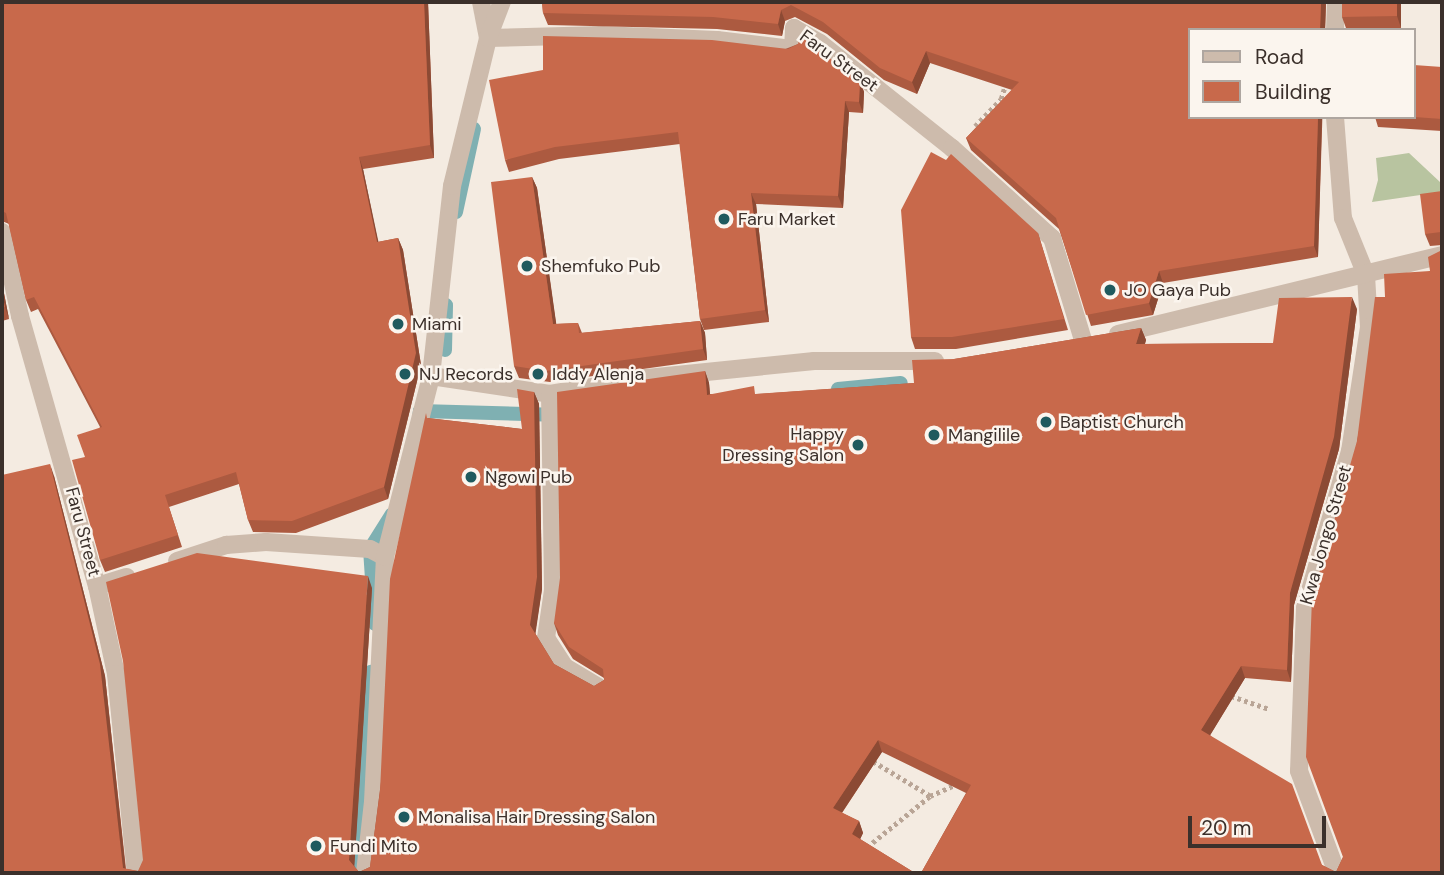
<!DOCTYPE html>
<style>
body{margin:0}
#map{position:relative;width:1444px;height:875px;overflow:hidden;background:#f4ebe1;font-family:"DM Sans",sans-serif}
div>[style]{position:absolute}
.green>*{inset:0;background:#b8c4a0}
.stream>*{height:14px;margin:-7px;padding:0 7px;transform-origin:7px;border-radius:7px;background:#7fb0b2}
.path>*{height:4.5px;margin-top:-2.25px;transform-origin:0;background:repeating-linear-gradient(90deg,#b9a596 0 3.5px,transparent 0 7px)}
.minor>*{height:18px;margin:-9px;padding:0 9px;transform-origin:9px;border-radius:9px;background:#cdbbac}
.wall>*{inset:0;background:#ac5a40}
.shaded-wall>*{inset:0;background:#8c4a34}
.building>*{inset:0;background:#c8694b}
.dots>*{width:19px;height:19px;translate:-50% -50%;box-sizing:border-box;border:4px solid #fbf5ee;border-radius:50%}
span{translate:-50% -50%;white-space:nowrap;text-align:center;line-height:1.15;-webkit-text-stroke:5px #fbf5ee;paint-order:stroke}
.street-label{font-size:18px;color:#3b302b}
.poi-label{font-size:18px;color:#3b302b}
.left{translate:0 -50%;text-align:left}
.right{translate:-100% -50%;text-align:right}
.frame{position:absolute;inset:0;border:4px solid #3b302b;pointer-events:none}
.legend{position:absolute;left:1188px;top:28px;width:228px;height:91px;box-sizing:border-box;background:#fbf5ee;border:2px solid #aea6a0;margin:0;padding:9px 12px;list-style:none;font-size:21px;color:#3b302b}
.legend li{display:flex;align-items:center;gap:14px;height:35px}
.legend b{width:35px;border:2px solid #aea6a0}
.scale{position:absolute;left:1188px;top:816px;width:138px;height:32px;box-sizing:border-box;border:4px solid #3b302b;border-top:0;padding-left:9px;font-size:21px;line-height:24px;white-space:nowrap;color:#3b302b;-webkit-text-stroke:5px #fbf5ee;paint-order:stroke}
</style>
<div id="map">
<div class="green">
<div style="clip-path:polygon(1409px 153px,1440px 182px,1441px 192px,1372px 202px,1378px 180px,1376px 158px)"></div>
</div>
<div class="stream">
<div style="left:456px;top:212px;width:85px;rotate:-77.8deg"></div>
<div style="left:445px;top:350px;width:45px;rotate:-88.7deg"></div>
<div style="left:838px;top:389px;width:63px;rotate:-5.4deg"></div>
<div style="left:419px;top:418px;width:7px;rotate:-82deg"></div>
<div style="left:420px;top:411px;width:141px;rotate:1.6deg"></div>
<div style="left:375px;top:624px;width:75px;rotate:-93.8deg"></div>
<div style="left:370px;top:549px;width:41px;rotate:-57.8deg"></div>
<div style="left:354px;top:873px;width:202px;rotate:-85.2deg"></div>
</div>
<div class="path">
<div style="left:975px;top:126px;width:37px;rotate:-46deg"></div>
<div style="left:1001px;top:99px;width:17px;rotate:-73deg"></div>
<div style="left:1231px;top:696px;width:40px;rotate:18.9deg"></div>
<div style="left:930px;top:796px;width:27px;rotate:-24deg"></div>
<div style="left:867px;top:847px;width:81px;rotate:-39deg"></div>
<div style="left:930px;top:796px;width:70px;rotate:-149deg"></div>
</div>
<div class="minor">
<div style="left:481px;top:2px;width:37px;rotate:79deg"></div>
<div style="left:488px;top:38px;width:113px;rotate:-1.5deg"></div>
<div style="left:601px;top:35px;width:116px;rotate:2.5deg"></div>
<div style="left:717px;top:40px;width:77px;rotate:6.8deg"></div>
<div style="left:793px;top:49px;width:21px;rotate:-87deg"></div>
<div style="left:794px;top:28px;width:30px;rotate:30deg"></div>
<div style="left:820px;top:43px;width:169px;rotate:38.5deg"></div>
<div style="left:952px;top:148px;width:135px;rotate:42deg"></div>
<div style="left:1052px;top:238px;width:107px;rotate:73.1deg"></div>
<div style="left:1335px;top:30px;width:28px;rotate:-88deg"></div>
<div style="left:1335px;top:117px;width:101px;rotate:85.5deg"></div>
<div style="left:1343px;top:218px;width:61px;rotate:68deg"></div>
<div style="left:1366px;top:275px;width:52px;rotate:86.7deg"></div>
<div style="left:1369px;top:327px;width:125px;rotate:98.7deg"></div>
<div style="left:1350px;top:451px;width:163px;rotate:106deg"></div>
<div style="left:1305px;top:608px;width:163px;rotate:92.1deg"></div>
<div style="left:1299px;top:771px;width:109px;rotate:69.6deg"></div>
<div style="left:2px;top:232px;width:86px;rotate:77.9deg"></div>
<div style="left:20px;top:316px;width:281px;rotate:74.1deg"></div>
<div style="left:97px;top:586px;width:31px;rotate:-17deg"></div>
<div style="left:1118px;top:334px;width:333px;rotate:-13.7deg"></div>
<div style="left:431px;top:376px;width:120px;rotate:8.6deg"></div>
<div style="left:550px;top:394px;width:98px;rotate:-9.4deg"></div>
<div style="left:647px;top:378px;width:168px;rotate:-5.8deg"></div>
<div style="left:814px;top:361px;width:121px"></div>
<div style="left:550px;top:394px;width:196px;rotate:89.1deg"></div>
<div style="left:553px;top:590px;width:49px;rotate:98.3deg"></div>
<div style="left:546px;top:638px;width:35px;rotate:57deg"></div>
<div style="left:565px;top:667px;width:39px;rotate:31deg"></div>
<div style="left:177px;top:561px;width:52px;rotate:-18.1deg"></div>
<div style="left:226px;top:545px;width:40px;rotate:-4.3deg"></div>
<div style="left:266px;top:542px;width:104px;rotate:3.9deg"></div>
<div style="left:370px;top:549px;width:17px;rotate:28deg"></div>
<div style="left:97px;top:586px;width:90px;rotate:77.8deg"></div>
<div style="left:116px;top:674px;width:200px;rotate:84.3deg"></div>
<div style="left:365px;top:873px;width:71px;rotate:-83.6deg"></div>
<div style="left:373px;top:802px;width:245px;rotate:-87.2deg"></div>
<div style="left:385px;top:557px;width:187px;rotate:-75.7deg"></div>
<div style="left:431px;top:376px;width:191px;rotate:-83.7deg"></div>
<div style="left:452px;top:186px;width:152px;rotate:-76.3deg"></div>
<div style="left:488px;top:38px;width:39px;rotate:-69deg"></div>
</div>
<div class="wall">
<div style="clip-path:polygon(2px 2px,428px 2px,434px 158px,363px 169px,378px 242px,398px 238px,403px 250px,421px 365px,388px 499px,296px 533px,253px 532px,248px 520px,239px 484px,169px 507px,182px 547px,105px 572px,100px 560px,85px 457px,100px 427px,38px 309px,31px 312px,26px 300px,9px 224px,2px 221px)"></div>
<div style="clip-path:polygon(542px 2px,1326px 2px,1318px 257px,1163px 283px,1153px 315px,1091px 326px,1059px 229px,971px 150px,966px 138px,1012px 90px,930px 63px,917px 94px,884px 80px,827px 34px,795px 17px,785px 21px,782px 36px,717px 29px,548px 25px,543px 13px)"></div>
<div style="clip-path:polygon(1342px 2px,1401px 2px,1401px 28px,1346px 28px,1342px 17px)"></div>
<div style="clip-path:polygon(798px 44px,860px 81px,864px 92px,863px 113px,849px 112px,843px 208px,756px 204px,769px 322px,704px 330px,700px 319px,680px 144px,559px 159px,509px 172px,505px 160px)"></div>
<div style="clip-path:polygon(1442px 67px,1442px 131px,1378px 127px,1375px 117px,1414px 117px)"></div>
<div style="clip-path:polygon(532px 177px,537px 188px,556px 324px,578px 323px,582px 333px,700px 321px,705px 333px,707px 360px,550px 382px,519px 378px,514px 366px)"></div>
<div style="clip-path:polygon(1442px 191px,1442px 245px,1430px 246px,1425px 234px)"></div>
<div style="clip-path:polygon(1038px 233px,1068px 330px,956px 349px,915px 349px,911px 337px)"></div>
<div style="clip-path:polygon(1430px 271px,1442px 873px,921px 873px,966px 793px,882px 752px,842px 813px,859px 821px,863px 833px,860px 839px,915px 873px,2px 873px,54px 476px,105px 676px,126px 869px,138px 871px,372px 588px,354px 866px,359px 872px,370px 867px,428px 418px,522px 429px,534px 392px,539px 404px,542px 589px,535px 633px,554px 664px,594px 686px,604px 680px,604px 678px,573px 659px,558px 635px,554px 623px,705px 371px,709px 383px,710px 394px,757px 394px,914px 383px,954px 359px,1141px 328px,1146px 340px,1145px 344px,1273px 343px,1357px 309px,1339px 449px,1294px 605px,1291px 682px,1245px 678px,1210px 735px,1322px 865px,1336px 872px,1343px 857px,1357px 441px,1385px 297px)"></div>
<div style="clip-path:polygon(2px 283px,9px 319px,2px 321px)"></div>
</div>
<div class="shaded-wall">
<div style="clip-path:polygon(424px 2px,428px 2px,434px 158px,430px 145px)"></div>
<div style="clip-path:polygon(1321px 2px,1326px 2px,1325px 30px,1320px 30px)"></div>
<div style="clip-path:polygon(1397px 2px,1401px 2px,1401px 28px,1397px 16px)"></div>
<div style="clip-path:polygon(781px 10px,785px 21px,782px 36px,778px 24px)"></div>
<div style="clip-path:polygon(926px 51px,930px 63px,917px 94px,912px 82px)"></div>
<div style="clip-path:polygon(860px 81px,864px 92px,863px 113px,859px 102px)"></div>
<div style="clip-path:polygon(845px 101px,849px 112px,843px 208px,838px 196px)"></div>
<div style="clip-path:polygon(1318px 117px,1322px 117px,1318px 257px,1314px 246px)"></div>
<div style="clip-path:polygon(359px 157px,363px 169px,381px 254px,377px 242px)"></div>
<div style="clip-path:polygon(532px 177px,537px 188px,558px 336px,553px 324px)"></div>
<div style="clip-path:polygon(751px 193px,756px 204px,769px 322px,765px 310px)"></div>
<div style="clip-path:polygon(398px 238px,403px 250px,421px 365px,388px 499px,384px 487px)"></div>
<div style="clip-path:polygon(1159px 271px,1163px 283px,1153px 315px,1149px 303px)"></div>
<div style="clip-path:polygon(2px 283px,9px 319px,5px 307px,2px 293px)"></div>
<div style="clip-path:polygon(1352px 297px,1357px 309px,1339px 449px,1294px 605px,1291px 682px,1287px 670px,1290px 593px)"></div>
<div style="clip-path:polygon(700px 321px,705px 333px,707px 360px,703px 349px)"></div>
<div style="clip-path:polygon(1141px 328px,1146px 340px,1141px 356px,1136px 344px)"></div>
<div style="clip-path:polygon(705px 371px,709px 383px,711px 407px,707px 395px)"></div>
<div style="clip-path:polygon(534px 392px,539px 404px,542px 589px,535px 637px,530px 625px)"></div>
<div style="clip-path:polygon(50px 464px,54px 476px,105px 676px,126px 873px,123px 868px)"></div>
<div style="clip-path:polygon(368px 576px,372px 588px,354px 872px,349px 860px)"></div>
<div style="clip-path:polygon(1241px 666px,1245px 678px,1206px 742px,1201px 730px)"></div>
<div style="clip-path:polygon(878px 740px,882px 752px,837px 820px,833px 808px)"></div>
<div style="clip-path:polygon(859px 821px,863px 833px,857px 846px,852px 834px)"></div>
</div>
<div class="building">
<div style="clip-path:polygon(2px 2px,424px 2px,430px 145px,359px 157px,377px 242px,398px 238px,416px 353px,384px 487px,292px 521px,248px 520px,236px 472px,165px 495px,178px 535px,100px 560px,72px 460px,85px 457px,77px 435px,102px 427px,34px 297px,26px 300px,6px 213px,2px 211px)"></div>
<div style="clip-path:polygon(542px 2px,1321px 2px,1320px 30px,1190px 30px,1190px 117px,1318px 117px,1314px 246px,1159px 271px,1149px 303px,1086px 315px,1056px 218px,966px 138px,1019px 82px,926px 51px,912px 82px,880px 68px,823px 22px,791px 5px,781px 10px,778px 24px,713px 17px,543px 13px)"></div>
<div style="clip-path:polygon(1342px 2px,1397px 2px,1397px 16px,1342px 17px)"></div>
<div style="clip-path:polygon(543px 36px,712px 40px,788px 49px,798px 44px,800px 36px,860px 81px,859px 102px,845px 101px,838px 196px,751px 193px,765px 310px,700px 319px,678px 132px,555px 147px,505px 160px,489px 80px,543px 70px)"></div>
<div style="clip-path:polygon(1414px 65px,1442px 67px,1442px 119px,1414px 117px)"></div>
<div style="clip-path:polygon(931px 152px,946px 160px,951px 154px,1038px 233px,1064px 319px,952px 337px,911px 337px,901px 210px)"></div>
<div style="clip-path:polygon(532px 177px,553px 324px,578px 323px,579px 333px,700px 321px,703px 349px,546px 371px,514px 366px,491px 182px)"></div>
<div style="clip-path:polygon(1442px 191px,1442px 234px,1441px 232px,1425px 234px,1420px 194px)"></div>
<div style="clip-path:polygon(1442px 250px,1442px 873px,921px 873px,971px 785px,878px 740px,833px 808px,859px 821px,852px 834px,915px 873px,2px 873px,2px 475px,50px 464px,100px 664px,123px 868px,138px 871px,143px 860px,123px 661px,106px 582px,197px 553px,368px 576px,349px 860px,359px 872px,370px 867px,380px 791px,390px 579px,426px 413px,427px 418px,522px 429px,517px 389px,534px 392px,537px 577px,530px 625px,554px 664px,594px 686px,604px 680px,603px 669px,569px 647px,554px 623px,560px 578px,557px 392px,705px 371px,707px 395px,754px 386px,755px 394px,914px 383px,912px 360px,954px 359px,1141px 328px,1136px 344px,1273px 343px,1279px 298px,1352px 297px,1334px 437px,1290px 593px,1287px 670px,1241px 666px,1201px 730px,1292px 784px,1322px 865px,1336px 872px,1343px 857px,1306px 757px,1312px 598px,1357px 441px,1375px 297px,1385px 297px,1384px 274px,1430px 271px,1428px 257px)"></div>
<div style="clip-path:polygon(2px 293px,5px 307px,2px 308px)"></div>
</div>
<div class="dots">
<div style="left:724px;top:219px;background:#1f5a5e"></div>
<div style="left:527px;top:266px;background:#1f5a5e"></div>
<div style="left:1110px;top:290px;background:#1f5a5e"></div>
<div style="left:398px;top:324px;background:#1f5a5e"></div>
<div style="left:405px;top:374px;background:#1f5a5e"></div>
<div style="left:538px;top:374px;background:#1f5a5e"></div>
<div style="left:1046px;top:422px;background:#1f5a5e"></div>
<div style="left:934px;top:435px;background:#1f5a5e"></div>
<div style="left:858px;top:445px;background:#1f5a5e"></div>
<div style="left:471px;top:477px;background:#1f5a5e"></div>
<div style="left:404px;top:817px;background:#1f5a5e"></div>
<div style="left:316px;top:846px;background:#1f5a5e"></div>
</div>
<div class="street-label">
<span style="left:839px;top:61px;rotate:36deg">Faru Street</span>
<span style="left:83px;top:532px;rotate:75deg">Faru Street</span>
<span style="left:1326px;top:535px;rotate:-74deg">Kwa Jongo Street</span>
</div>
<div class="poi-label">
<span class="left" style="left:738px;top:219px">Faru Market</span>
<span class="left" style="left:541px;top:266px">Shemfuko Pub</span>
<span class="left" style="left:1124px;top:290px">JO Gaya Pub</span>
<span class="left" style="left:412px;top:324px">Miami</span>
<span class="left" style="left:419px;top:374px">NJ Records</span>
<span class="left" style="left:552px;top:374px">Iddy Alenja</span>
<span class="left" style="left:1060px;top:422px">Baptist Church</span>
<span class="right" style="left:844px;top:445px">Happy<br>Dressing Salon</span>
<span class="left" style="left:948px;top:435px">Mangilile</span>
<span class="left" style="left:485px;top:477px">Ngowi Pub</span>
<span class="left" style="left:418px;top:817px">Monalisa Hair Dressing Salon</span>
<span class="left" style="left:330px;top:846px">Fundi Mito</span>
</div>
<div class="frame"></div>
<ul class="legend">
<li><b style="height:9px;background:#cdbbac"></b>Road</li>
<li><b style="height:19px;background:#c8694b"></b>Building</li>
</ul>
<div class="scale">20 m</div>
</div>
